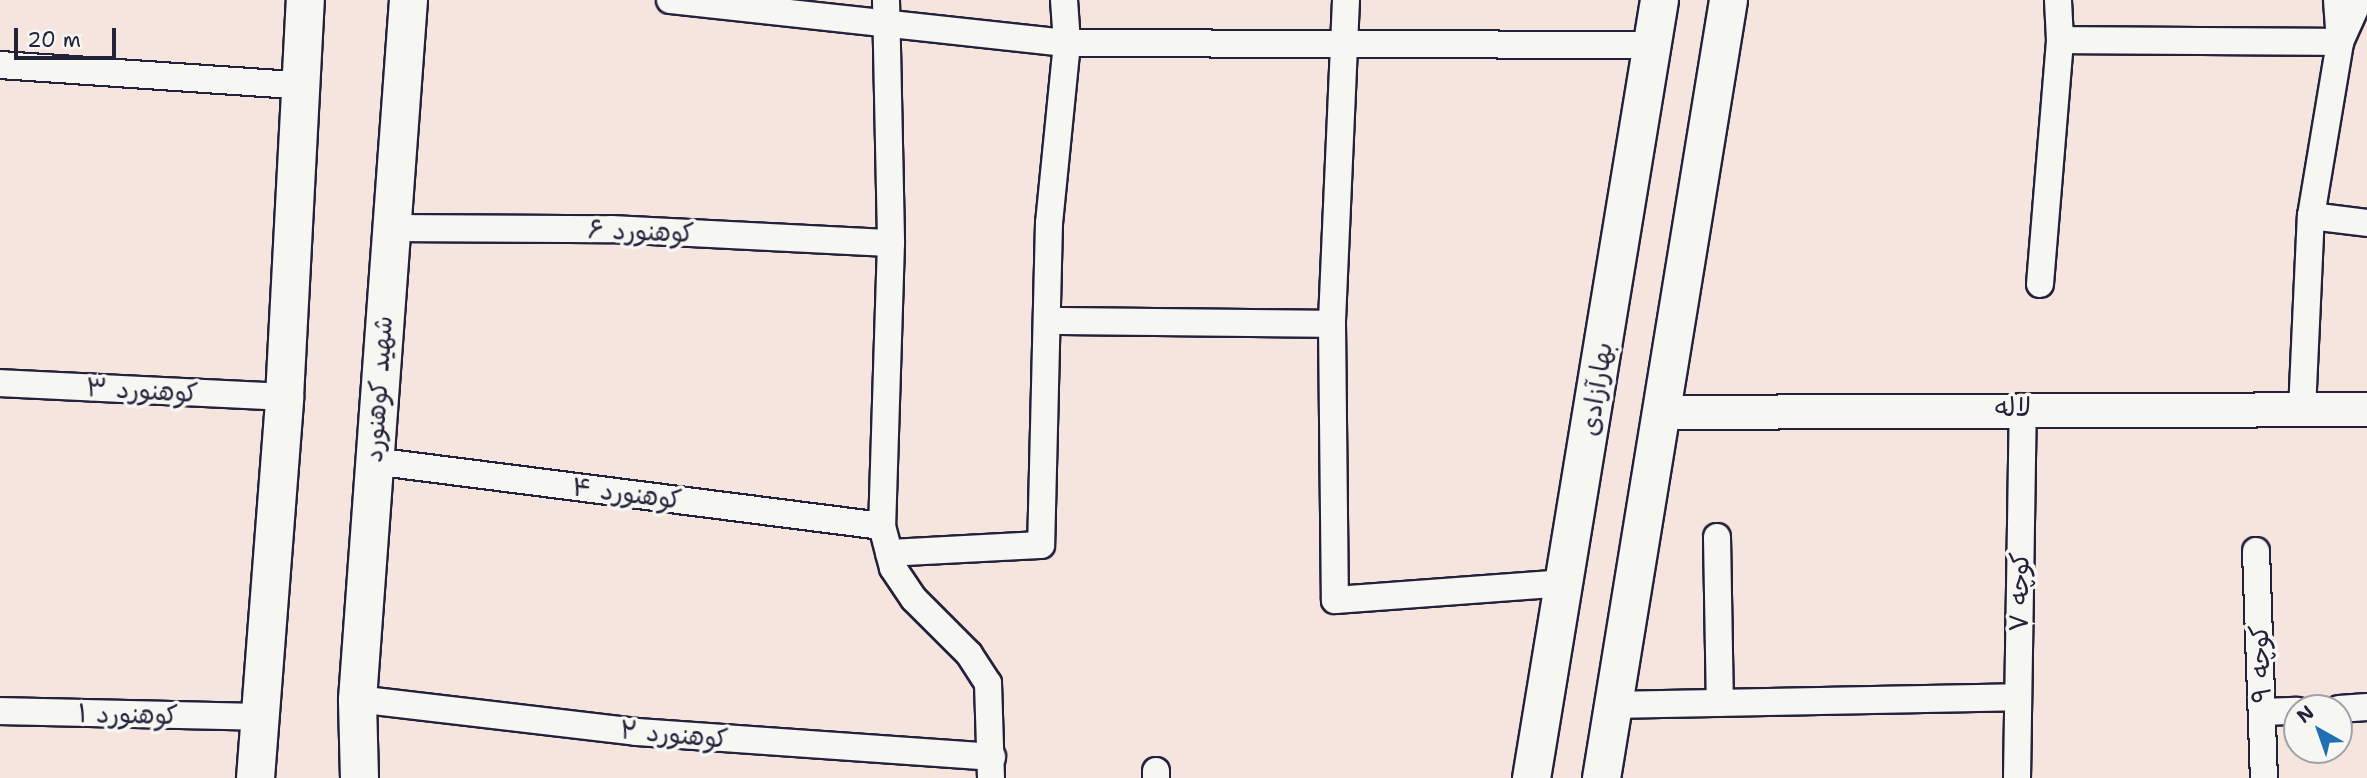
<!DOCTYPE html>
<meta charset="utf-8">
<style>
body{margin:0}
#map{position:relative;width:2367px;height:778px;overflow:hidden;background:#f6e4df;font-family:"Shantell Sans","Playpen Sans Arabic",sans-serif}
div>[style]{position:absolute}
.roads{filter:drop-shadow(2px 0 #22223b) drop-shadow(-2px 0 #22223b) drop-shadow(0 2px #22223b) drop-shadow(0 -2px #22223b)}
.minor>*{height:26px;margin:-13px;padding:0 13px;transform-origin:13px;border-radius:13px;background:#f6f6f2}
.tertiary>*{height:33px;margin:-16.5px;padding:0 16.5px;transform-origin:16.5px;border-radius:16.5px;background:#f6f6f2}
.secondary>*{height:37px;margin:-18.5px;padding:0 18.5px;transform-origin:18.5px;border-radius:18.5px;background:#f6f6f2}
span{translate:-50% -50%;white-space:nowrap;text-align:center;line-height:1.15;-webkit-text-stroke:7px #f6f6f2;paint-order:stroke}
.street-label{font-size:26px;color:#22223b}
.north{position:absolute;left:2283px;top:694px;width:70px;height:70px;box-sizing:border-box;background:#f6f6f2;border:2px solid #a1a1a9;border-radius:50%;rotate:320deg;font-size:19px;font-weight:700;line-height:28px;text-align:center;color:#22223b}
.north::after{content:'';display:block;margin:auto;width:24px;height:32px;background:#1f6fb2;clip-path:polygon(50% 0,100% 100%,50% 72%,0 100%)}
.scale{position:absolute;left:14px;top:28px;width:102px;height:32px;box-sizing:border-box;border:4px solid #22223b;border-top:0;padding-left:9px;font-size:21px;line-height:24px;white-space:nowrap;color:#22223b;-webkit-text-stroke:5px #f6f6f2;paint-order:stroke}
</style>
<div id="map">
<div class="roads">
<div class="minor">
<div style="left:670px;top:0;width:399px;rotate:6.2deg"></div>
<div style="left:1067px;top:43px;width:181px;rotate:95.7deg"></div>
<div style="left:1049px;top:223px;width:322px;rotate:91.4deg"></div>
<div style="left:1041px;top:545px;width:152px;rotate:177deg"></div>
<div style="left:886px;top:0;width:243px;rotate:88.8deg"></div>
<div style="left:891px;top:243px;width:283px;rotate:91.8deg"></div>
<div style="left:882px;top:526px;width:43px;rotate:75.3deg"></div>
<div style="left:893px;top:568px;width:37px;rotate:56deg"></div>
<div style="left:914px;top:599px;width:78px;rotate:45deg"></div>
<div style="left:969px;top:654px;width:35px;rotate:57deg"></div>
<div style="left:988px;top:683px;width:95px;rotate:88.2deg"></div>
<div style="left:1064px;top:0;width:43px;rotate:86deg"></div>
<div style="left:1067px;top:43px;width:583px;rotate:0.2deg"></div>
<div style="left:1346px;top:0;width:324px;rotate:92.5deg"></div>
<div style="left:1332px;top:324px;width:276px;rotate:89.4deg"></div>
<div style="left:1335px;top:600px;width:232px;rotate:-4.2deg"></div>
<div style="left:2060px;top:40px;width:280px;rotate:0.4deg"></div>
<div style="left:2340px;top:42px;width:42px;rotate:-94.1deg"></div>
<div style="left:0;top:65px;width:298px;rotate:3.9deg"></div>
<div style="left:2311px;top:216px;width:56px;rotate:7.1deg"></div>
<div style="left:390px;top:228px;width:221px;rotate:0.3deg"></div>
<div style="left:611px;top:229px;width:280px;rotate:2.9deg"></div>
<div style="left:2040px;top:284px;width:245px;rotate:-85.3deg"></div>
<div style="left:2060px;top:40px;width:40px;rotate:-92.9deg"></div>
<div style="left:1050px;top:321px;width:282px;rotate:0.6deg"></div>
<div style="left:0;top:383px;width:284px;rotate:2.8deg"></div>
<div style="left:2302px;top:411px;width:195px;rotate:-87.4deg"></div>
<div style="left:2311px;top:216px;width:176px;rotate:-80.5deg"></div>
<div style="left:2340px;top:42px;width:46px;rotate:-65.7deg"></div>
<div style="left:373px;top:461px;width:513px;rotate:7.28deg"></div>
<div style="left:1717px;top:537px;width:166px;rotate:89deg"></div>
<div style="left:2256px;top:551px;width:227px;rotate:88deg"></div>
<div style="left:357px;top:699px;width:281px;rotate:6.7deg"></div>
<div style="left:636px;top:732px;width:357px;rotate:4deg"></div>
<div style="left:1610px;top:705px;width:407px;rotate:-1.1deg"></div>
<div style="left:2339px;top:709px;width:28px;rotate:-4deg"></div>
<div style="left:0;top:711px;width:257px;rotate:1.3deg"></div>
<div style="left:2262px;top:712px;width:35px;rotate:-2deg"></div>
<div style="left:1156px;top:778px;width:7px;rotate:-90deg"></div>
<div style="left:2017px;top:778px;width:371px;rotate:-89.1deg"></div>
</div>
<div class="tertiary">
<div style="left:1660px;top:412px;width:707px;rotate:-0.24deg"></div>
</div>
<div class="secondary">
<div style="left:255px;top:778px;width:382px;rotate:-85.6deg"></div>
<div style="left:284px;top:397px;width:398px;rotate:-87deg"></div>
<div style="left:359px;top:778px;width:79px;rotate:-91.5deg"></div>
<div style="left:357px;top:699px;width:701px;rotate:-85.83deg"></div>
<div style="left:1531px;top:778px;width:788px;rotate:-80.66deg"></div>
<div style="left:1601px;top:778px;width:788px;rotate:-80.73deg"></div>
</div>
</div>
<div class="street-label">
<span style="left:641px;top:231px;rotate:2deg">کوهنورد ۶</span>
<span style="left:378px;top:389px;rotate:-86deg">شهید کوهنورد</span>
<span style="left:1596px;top:389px;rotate:-81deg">بهارآزادی</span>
<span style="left:142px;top:390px;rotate:3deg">کوهنورد ۳</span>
<span style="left:2013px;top:407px">لاله</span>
<span style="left:627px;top:493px;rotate:7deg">کوهنورد ۴</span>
<span style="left:2019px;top:592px;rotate:-89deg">کوچه ۷</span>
<span style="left:2260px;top:664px;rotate:-92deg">کوچه ۹</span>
<span style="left:128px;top:714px;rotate:1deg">کوهنورد ۱</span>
<span style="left:674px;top:734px;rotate:5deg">کوهنورد ۲</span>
</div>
<div class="north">N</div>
<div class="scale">20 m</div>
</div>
